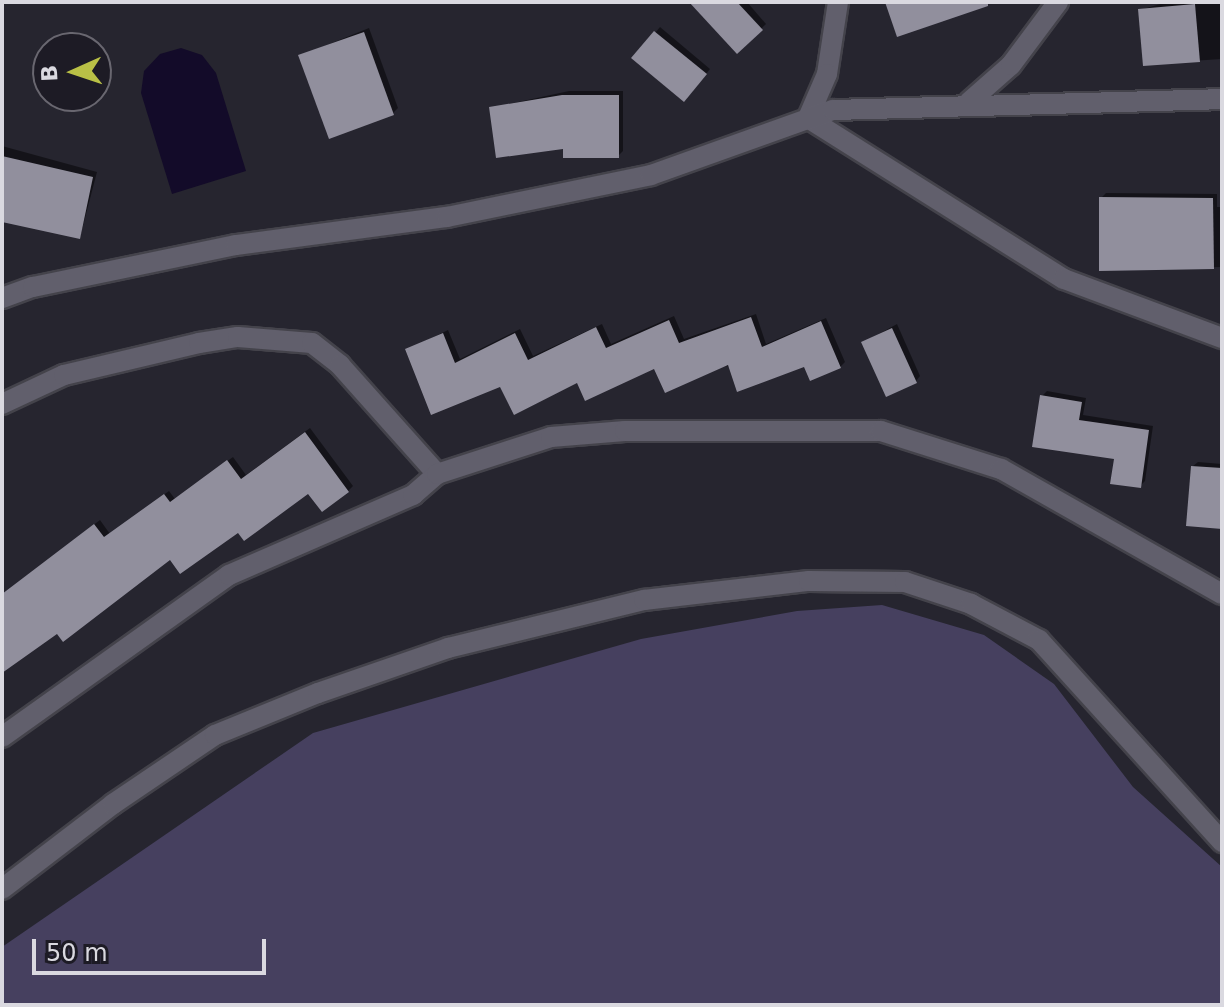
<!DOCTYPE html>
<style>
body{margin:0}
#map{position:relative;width:1224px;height:1007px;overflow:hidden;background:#26252f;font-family:"DejaVu Sans",sans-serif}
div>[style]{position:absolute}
.green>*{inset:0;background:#46405f}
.water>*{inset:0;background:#130b29}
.shadow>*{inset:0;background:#0007}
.building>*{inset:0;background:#918f9d}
.roads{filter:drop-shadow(2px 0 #44434b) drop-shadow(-2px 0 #44434b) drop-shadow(0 2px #44434b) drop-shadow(0 -2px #44434b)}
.minor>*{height:20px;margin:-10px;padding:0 10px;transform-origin:10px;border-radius:10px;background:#615f6c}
span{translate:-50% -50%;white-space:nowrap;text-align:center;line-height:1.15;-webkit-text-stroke:8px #1d1b25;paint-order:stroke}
.frame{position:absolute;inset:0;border:4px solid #dad9e0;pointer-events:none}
.north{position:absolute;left:32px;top:32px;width:80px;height:80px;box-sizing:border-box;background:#1d1b25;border:2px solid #696770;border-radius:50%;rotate:267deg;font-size:22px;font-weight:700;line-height:32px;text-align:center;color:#dad9e0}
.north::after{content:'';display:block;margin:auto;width:28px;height:36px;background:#b9c046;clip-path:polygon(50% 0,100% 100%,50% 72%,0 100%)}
.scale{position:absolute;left:32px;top:939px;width:234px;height:36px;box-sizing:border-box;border:4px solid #dad9e0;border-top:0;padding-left:10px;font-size:24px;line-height:28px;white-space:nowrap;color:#dad9e0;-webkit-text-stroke:6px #1d1b25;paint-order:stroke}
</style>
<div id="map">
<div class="green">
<div style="clip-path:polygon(882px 605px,984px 635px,1054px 684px,1133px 787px,1222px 867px,1222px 1005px,2px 1005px,2px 947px,313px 733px,641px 639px,797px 611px)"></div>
</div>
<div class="water">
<div style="clip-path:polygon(181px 48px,202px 55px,216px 73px,246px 171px,172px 194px,141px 93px,144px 71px,160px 54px)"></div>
</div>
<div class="shadow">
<div style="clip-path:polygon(702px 2px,747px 2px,766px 24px,737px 52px)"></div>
<div style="clip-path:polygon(1167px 2px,1222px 2px,1222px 59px,1145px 64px,1140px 10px)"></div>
<div style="clip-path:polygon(660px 27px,710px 69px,689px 95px,634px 58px)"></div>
<div style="clip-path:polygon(369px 28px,398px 108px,393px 113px,300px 56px)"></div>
<div style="clip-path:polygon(569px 91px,623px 91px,623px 151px,618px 156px,491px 108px)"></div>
<div style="clip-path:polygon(2px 146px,97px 172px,80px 237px,2px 217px)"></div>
<div style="clip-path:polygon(1106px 193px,1217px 194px,1217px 207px,1222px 207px,1222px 267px,1101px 269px,1101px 198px)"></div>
<div style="clip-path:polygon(756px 314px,766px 344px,826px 318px,845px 362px,840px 367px,655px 366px,578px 381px,501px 385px,407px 350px,448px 330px,460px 359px,520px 329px,533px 356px,602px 324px,611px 344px,674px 316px,684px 339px)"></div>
<div style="clip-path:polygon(897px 324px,920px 376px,916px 381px,864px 342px)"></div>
<div style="clip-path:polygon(1047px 391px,1086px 398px,1083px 415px,1153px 426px,1145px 481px,1140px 486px,1116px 458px,1042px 396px)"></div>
<div style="clip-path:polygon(310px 428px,353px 486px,348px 491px,309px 491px,238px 530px,170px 557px,2px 671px,2px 595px,100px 520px,110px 534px,169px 491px,175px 499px,233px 457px,246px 475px)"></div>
<div style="clip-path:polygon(1198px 462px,1222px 464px,1222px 527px,1193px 466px)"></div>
</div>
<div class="building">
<div style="clip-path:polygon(689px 2px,737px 2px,763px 30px,737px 54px)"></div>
<div style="clip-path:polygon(885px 2px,988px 2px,988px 6px,897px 37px)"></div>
<div style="clip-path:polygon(1195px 4px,1200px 62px,1143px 66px,1138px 9px)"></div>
<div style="clip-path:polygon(654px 31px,707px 74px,684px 102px,631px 58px)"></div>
<div style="clip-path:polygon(364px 32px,394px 115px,329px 139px,298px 55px)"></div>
<div style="clip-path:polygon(562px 95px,619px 95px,619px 158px,563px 158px,563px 149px,496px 158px,489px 107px)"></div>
<div style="clip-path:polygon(2px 156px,93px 177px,80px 239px,2px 222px)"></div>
<div style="clip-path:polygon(1099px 197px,1213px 198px,1214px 269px,1099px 271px)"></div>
<div style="clip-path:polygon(751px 317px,762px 347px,821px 321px,841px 368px,810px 381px,804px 367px,737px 392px,728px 365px,665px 393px,654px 369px,585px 401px,577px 383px,514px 415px,500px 387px,431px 415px,405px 349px,443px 333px,455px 363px,515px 333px,528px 360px,596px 327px,606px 348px,669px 320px,679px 343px)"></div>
<div style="clip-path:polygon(892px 328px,917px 383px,886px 397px,861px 342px)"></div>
<div style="clip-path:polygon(1040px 395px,1082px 402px,1079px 420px,1149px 430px,1141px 488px,1110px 484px,1114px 459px,1032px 447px)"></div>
<div style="clip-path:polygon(305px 432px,349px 492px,322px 512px,308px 494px,244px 541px,238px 533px,180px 574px,170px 560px,63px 642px,57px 634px,2px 673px,2px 594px,94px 524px,104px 537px,164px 494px,170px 502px,227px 460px,241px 479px)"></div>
<div style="clip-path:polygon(1191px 466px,1222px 468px,1222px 529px,1186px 526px)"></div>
</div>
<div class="roads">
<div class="minor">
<div style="left:838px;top:2px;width:73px;rotate:98.7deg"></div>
<div style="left:827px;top:74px;width:48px;rotate:113.4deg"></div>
<div style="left:808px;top:118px;width:302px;rotate:32.2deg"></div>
<div style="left:1064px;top:279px;width:169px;rotate:20.5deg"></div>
<div style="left:969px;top:102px;width:56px;rotate:-41.4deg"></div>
<div style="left:1011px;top:65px;width:79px;rotate:-53.3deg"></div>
<div style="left:2px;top:298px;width:33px;rotate:-20deg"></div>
<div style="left:33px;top:287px;width:207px;rotate:-11.7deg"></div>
<div style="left:236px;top:245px;width:213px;rotate:-7.6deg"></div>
<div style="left:447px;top:217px;width:208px;rotate:-11.6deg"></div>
<div style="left:651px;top:175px;width:193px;rotate:-19.7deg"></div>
<div style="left:833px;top:110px;width:389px;rotate:-1.6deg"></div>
<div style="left:2px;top:404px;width:68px;rotate:-25.1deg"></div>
<div style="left:64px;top:375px;width:139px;rotate:-13.3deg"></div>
<div style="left:199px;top:343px;width:39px;rotate:-9deg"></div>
<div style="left:238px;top:337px;width:74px;rotate:4.6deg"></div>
<div style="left:312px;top:343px;width:36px;rotate:38deg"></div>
<div style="left:340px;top:365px;width:146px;rotate:48.3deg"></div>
<div style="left:2px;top:737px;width:279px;rotate:-35.5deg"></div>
<div style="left:229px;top:575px;width:201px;rotate:-23.5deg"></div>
<div style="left:413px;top:495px;width:32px;rotate:-41deg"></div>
<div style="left:437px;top:474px;width:120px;rotate:-18deg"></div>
<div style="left:551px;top:437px;width:74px;rotate:-4.6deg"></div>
<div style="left:625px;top:431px;width:256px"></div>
<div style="left:881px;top:431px;width:126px;rotate:17.6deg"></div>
<div style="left:1001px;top:469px;width:254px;rotate:29.5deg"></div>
<div style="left:2px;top:889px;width:140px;rotate:-37.4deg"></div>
<div style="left:113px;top:804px;width:123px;rotate:-34.1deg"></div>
<div style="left:215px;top:735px;width:111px;rotate:-22.2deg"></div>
<div style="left:318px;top:693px;width:138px;rotate:-19.1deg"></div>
<div style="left:448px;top:648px;width:202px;rotate:-13.8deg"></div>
<div style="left:644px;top:600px;width:166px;rotate:-6.6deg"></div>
<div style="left:809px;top:581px;width:96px;rotate:0.6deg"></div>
<div style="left:905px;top:582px;width:70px;rotate:18.4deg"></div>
<div style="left:971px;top:604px;width:77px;rotate:27.9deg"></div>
<div style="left:1039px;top:640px;width:273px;rotate:47.8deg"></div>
</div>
</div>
<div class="frame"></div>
<div class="north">B</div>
<div class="scale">50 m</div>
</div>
